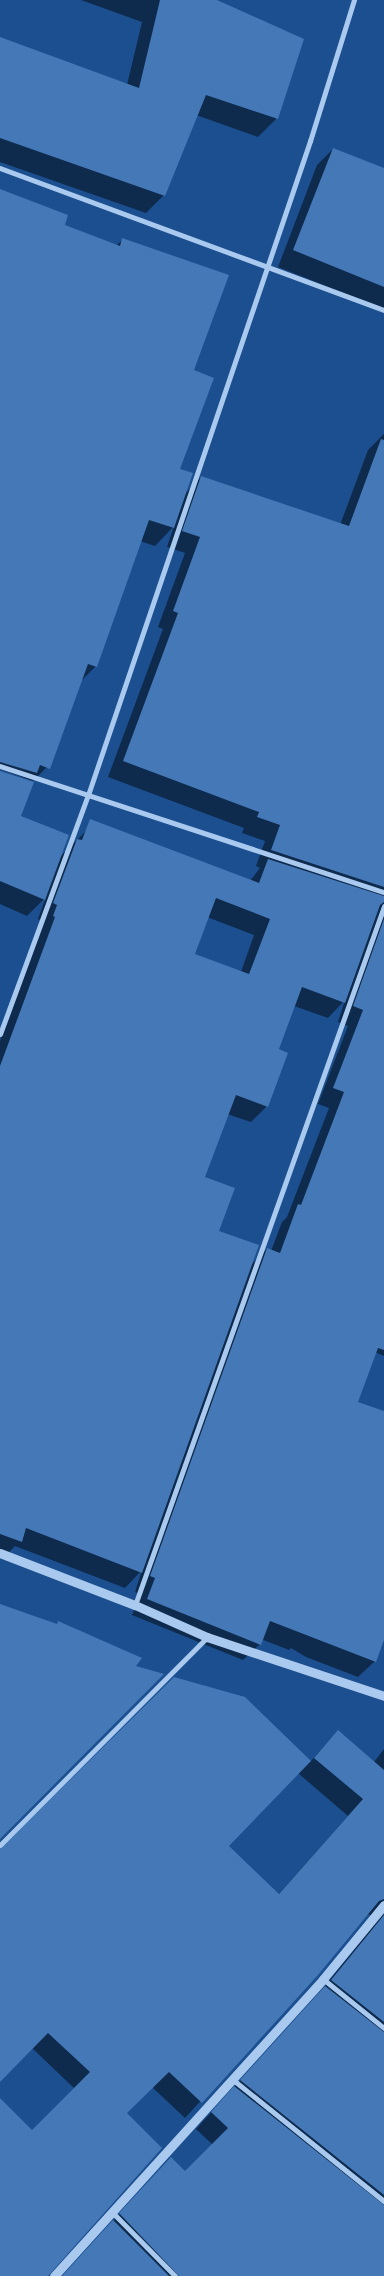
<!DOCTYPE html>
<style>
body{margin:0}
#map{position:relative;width:384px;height:2276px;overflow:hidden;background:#1b4f8f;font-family:Arial,sans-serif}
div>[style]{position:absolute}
.shadow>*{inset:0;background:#0007}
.building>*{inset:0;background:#4478b7}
.minor>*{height:5px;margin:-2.5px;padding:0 2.5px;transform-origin:2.5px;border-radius:2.5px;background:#a9c9ee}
.tertiary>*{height:9px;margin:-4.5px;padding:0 4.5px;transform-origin:4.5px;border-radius:4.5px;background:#a9c9ee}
span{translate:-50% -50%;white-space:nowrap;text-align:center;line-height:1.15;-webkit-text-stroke:5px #1b4f8f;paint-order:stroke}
</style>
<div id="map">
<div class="shadow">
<div style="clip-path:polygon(81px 0,214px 0,303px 40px,276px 119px,258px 137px,196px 115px,164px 195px,146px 213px,0 162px,0 39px,127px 85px,142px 22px)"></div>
<div style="clip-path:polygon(333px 149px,384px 169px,384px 309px,278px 267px,317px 165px)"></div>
<div style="clip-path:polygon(evenodd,0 190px,63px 225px,116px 246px,123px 239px,192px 371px,179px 470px,184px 495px,201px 477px,340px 525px,368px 450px,384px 434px,384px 1356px,375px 1352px,357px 1402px,384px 1413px,384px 1636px,375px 1661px,358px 1677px,306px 1657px,291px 1648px,289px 1650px,261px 1639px,260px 1644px,243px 1660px,132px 1615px,140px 1594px,135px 1592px,142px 1570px,125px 1588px,15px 1546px,4px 1557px,0 1555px,0 1041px,40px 933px,38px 933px,42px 921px,38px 919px,46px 897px,27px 916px,0 904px,0 799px,59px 858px,87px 830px,250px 881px,260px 868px,256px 866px,265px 841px,242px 833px,244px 828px,108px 777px,163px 629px,158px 627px,185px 553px,167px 547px,174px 526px,155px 546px,140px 541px,96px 666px,81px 681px,51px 763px,33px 781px,0 769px,0 190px,207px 917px,254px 935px,241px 972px,194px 954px,207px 917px,0 190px,345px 1000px,338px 1022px,348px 1026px,318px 1104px,329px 1108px,287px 1217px,282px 1222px,271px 1251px,267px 1249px,249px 1267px,217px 1232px,203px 1178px,227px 1114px,251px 1122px,267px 1106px,277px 1050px,294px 1006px,328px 1018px,345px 1000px)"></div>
<div style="clip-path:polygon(evenodd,338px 1731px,374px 1762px,384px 1749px,384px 2276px,63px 2276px,171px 2158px,185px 2172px,213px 2145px,196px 2129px,316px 1997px,373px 1926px,373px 1917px,368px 1914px,317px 1974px,185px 2118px,152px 2087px,125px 2113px,43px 2276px,0 2276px,0 2100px,32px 2132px,75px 2089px,32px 2048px,0 2080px,0 1850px,310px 1762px,338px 1731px,298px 1773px,348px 1816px,278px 1895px,227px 1846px,298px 1773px)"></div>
</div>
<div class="building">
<div style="clip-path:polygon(160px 0,217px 0,304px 39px,278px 119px,206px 95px,165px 196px,0 138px,0 37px,139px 88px)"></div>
<div style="clip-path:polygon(333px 148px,384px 168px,384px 287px,293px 250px)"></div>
<div style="clip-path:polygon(0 189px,68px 215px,65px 225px,120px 246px,122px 238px,229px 275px,194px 370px,214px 378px,180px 469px,193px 473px,174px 528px,149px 520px,97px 667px,88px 664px,50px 769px,40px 765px,37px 773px,0 762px)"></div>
<div style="clip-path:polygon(381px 439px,384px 440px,384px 887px,271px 850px,280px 825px,257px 817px,259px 812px,123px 761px,178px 613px,173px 611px,200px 537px,182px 531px,201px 476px,349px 526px)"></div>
<div style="clip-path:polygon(0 771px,34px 782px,21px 816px,69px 835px,45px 900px,0 881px)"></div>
<div style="clip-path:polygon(evenodd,90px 819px,259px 883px,268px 859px,384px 896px,384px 902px,380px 905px,345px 1003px,302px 987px,279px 1049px,288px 1053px,268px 1107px,236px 1095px,205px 1177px,235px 1188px,219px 1231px,259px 1245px,142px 1573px,26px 1528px,22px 1542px,0 1534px,0 1066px,55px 917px,53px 916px,57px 905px,53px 903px,77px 839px,82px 840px,90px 819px,216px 898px,270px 919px,249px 974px,195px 954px,216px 898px)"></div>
<div style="clip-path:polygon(384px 919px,384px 1350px,378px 1348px,358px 1402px,384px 1411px,384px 1640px,376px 1662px,270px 1621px,261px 1645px,147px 1599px,155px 1578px,150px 1576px,267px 1248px,280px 1253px,298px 1204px,301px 1205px,344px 1092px,333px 1088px,363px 1010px,353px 1006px)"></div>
<div style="clip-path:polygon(0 1604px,57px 1624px,58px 1621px,142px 1658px,136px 1666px,164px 1674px,0 1839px)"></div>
<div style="clip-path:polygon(174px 1677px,245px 1697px,311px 1761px,229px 1846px,279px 1894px,363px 1799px,314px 1758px,338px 1730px,384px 1770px,384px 1899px,379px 1901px,318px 1975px,202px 2103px,169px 2072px,127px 2113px,162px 2148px,48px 2276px,0 2276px,0 2098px,32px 2130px,90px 2072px,48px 2033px,0 2082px,0 1849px)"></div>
<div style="clip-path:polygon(384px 1915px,384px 2022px,331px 1980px)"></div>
<div style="clip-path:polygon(325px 1986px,384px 2032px,384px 2195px,240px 2080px)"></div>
<div style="clip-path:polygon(234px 2086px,384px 2205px,384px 2276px,179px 2276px,119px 2213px,171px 2157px,185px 2171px,228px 2128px,211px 2112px)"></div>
<div style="clip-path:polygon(113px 2220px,169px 2276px,62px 2276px)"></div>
</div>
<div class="minor">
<div style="left:0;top:168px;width:409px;rotate:20.3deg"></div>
<div style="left:0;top:766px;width:404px;rotate:18.2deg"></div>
<div style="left:0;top:1034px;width:255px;rotate:-69.8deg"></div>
<div style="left:88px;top:795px;width:691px;rotate:-71.25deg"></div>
<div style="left:310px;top:141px;width:148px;rotate:-72.7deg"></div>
<div style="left:135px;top:1605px;width:742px;rotate:-70.39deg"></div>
<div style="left:0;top:1845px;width:293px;rotate:-45.1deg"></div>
<div style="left:323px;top:1979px;width:78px;rotate:38.8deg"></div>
<div style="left:232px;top:2079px;width:195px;rotate:38.8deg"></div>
<div style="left:111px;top:2211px;width:91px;rotate:45.4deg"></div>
</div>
<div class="tertiary">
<div style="left:0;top:1553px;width:145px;rotate:21.1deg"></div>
<div style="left:135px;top:1605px;width:79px;rotate:24deg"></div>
<div style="left:207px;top:1637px;width:187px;rotate:18.4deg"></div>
<div style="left:54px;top:2276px;width:401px;rotate:-47.8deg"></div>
<div style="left:323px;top:1979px;width:96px;rotate:-50.5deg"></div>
</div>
</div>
